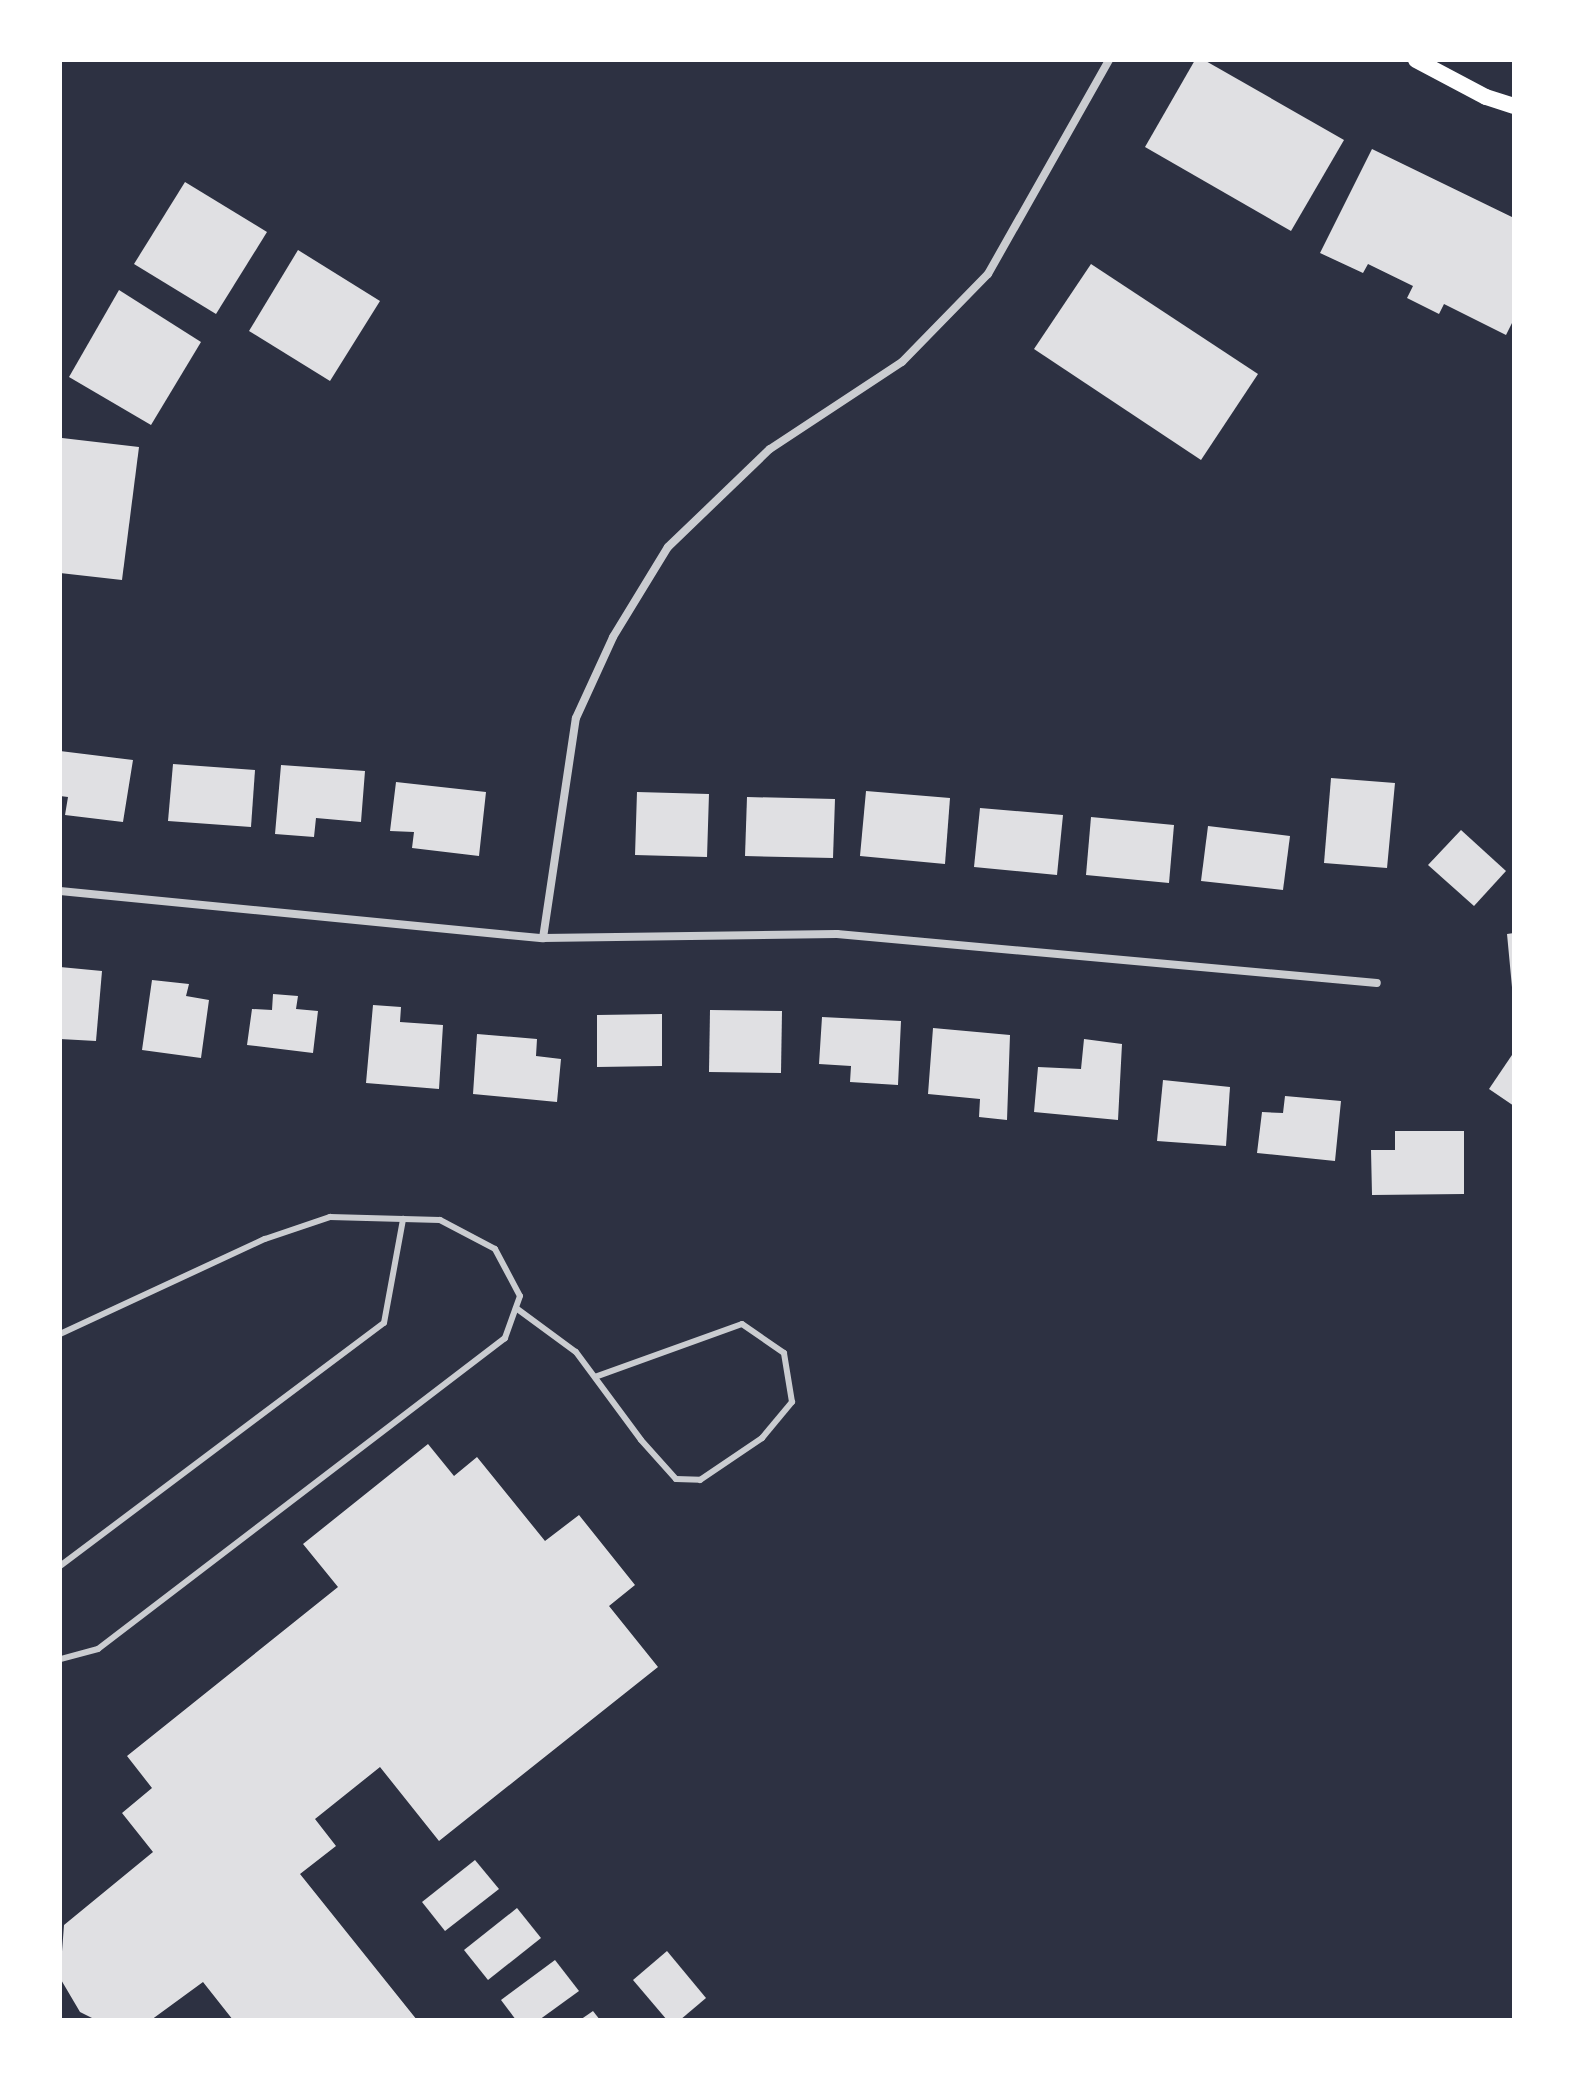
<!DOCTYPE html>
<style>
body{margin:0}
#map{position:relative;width:1574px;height:2080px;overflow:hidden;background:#2d3142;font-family:"Titillium Web",sans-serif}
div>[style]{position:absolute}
.building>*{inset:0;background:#e0e0e3}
.service>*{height:6px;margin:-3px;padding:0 3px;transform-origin:3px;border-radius:3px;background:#caccd0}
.minor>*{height:8px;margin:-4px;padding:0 4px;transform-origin:4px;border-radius:4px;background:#caccd0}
.secondary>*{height:16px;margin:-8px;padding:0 8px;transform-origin:8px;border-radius:8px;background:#fff}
span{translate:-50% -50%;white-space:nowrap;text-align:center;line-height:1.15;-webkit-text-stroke:7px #fff;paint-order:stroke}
.frame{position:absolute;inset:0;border:62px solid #fff;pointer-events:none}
</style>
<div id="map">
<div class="building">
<div style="clip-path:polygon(1195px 60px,1204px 60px,1344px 140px,1291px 231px,1145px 147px)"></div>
<div style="clip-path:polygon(1372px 149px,1514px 218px,1514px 319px,1506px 335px,1444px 304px,1439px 314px,1407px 298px,1413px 286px,1368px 264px,1363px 273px,1320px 253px)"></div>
<div style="clip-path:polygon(185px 182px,267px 232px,216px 314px,134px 264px)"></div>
<div style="clip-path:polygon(298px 250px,380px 301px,330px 381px,249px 331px)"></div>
<div style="clip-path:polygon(1091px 264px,1258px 374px,1201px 460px,1034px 349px)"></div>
<div style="clip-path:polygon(119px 290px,201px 342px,151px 425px,69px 377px)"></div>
<div style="clip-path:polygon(62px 438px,139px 447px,122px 580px,60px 573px)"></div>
<div style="clip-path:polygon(60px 751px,133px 760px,123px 822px,65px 815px,68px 797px,60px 796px)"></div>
<div style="clip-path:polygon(173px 764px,255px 770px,251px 827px,168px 821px)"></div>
<div style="clip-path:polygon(281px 765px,365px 771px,361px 822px,316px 818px,314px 837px,275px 834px)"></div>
<div style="clip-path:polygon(1331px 778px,1395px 783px,1387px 868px,1324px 863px)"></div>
<div style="clip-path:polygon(396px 782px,486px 792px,479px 856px,412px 848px,414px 832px,390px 831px)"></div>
<div style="clip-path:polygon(866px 791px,950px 798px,945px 864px,860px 856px)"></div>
<div style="clip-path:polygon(637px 792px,709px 794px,707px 857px,635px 855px)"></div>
<div style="clip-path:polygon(747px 797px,835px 799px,833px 858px,745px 856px)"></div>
<div style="clip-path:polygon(980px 808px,1063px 815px,1057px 875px,974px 867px)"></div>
<div style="clip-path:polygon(1091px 817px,1174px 825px,1169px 883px,1086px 875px)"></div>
<div style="clip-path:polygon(1208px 826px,1290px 836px,1283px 890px,1201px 881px)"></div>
<div style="clip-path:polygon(1461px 830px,1506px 871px,1474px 906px,1428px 865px)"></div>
<div style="clip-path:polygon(1514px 933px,1514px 987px,1512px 987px,1507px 934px)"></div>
<div style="clip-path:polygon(60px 967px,102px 971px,96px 1041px,60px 1039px)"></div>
<div style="clip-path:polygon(152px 980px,189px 984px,186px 996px,209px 1000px,201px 1058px,142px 1050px)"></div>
<div style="clip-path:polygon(273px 994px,298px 996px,296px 1009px,318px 1011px,313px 1053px,247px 1045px,252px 1009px,272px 1010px)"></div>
<div style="clip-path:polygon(373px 1005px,401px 1007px,400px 1022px,443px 1025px,439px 1089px,366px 1083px)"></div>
<div style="clip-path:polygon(710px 1010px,782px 1011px,781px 1073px,709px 1072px)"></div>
<div style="clip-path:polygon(662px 1014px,662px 1066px,597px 1067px,597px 1015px)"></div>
<div style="clip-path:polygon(822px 1017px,901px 1021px,898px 1085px,850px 1082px,851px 1066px,819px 1064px)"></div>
<div style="clip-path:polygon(933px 1028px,1010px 1035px,1007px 1120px,979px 1117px,980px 1099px,928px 1094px)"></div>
<div style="clip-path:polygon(477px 1034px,537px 1039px,536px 1056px,561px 1059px,557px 1102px,473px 1094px)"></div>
<div style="clip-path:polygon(1084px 1039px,1122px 1044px,1118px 1120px,1034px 1112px,1038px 1067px,1081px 1069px)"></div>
<div style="clip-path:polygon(1514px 1052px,1514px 1106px,1489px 1089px)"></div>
<div style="clip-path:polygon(1163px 1080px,1230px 1087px,1226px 1146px,1157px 1141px)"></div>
<div style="clip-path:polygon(1285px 1096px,1341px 1101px,1335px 1161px,1257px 1153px,1262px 1112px,1283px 1113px)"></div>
<div style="clip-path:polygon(1395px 1131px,1464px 1131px,1464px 1194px,1372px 1195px,1371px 1150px,1395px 1150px)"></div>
<div style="clip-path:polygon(428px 1444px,454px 1476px,477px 1457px,545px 1541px,579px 1515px,635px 1585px,609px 1606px,658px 1667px,439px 1841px,380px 1767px,315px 1819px,336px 1846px,300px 1874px,417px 2020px,233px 2020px,203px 1982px,151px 2020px,96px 2020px,80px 2012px,60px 1978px,64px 1925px,153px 1852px,122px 1813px,152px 1788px,127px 1756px,338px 1587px,303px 1544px)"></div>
<div style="clip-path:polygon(475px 1860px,499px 1889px,445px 1931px,422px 1902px)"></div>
<div style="clip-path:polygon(517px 1908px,541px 1938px,488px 1980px,464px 1950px)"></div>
<div style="clip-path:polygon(667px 1951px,706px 1998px,680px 2020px,667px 2020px,633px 1980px)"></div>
<div style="clip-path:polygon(555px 1960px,579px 1991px,539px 2020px,516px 2020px,501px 2000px)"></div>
<div style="clip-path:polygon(593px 2011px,600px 2020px,580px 2020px)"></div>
</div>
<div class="service">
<div style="left:516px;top:1308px;width:74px;rotate:36.3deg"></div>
<div style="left:576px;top:1352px;width:109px;rotate:53.5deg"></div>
<div style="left:641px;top:1440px;width:52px;rotate:48.1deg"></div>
<div style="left:676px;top:1479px;width:24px;rotate:2deg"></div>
<div style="left:700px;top:1480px;width:75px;rotate:-34.1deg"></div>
<div style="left:762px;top:1438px;width:47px;rotate:-50.2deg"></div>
<div style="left:792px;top:1402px;width:50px;rotate:-99.3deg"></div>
<div style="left:784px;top:1353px;width:51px;rotate:-145.4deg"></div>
<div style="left:742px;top:1324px;width:156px;rotate:160.2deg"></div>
<div style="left:60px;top:1334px;width:226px;rotate:-24.9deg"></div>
<div style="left:265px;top:1239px;width:69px;rotate:-18.7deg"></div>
<div style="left:330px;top:1217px;width:110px;rotate:1.6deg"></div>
<div style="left:440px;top:1220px;width:62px;rotate:27.8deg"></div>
<div style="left:495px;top:1249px;width:53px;rotate:62deg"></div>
<div style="left:520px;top:1296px;width:45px;rotate:109.7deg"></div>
<div style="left:505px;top:1338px;width:512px;rotate:142.62deg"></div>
<div style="left:98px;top:1649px;width:39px;rotate:165deg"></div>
<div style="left:60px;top:1566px;width:405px;rotate:-36.9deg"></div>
<div style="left:384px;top:1323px;width:106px;rotate:-79.6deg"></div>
</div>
<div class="minor">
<div style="left:60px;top:891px;width:485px;rotate:5.6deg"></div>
<div style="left:543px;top:938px;width:294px;rotate:-0.8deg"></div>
<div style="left:837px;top:934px;width:542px;rotate:5.18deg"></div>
<div style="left:543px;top:938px;width:222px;rotate:-81.5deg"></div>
<div style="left:576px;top:718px;width:89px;rotate:-65.4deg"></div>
<div style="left:613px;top:637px;width:105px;rotate:-58.6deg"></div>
<div style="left:668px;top:547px;width:141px;rotate:-43.9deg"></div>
<div style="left:770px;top:449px;width:158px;rotate:-33.4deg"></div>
<div style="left:902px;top:362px;width:123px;rotate:-45.7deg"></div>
<div style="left:988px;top:274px;width:246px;rotate:-60.5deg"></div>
</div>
<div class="secondary">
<div style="left:1416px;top:60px;width:79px;rotate:27.9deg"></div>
<div style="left:1486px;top:97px;width:29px;rotate:18deg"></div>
</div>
<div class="frame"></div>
</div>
